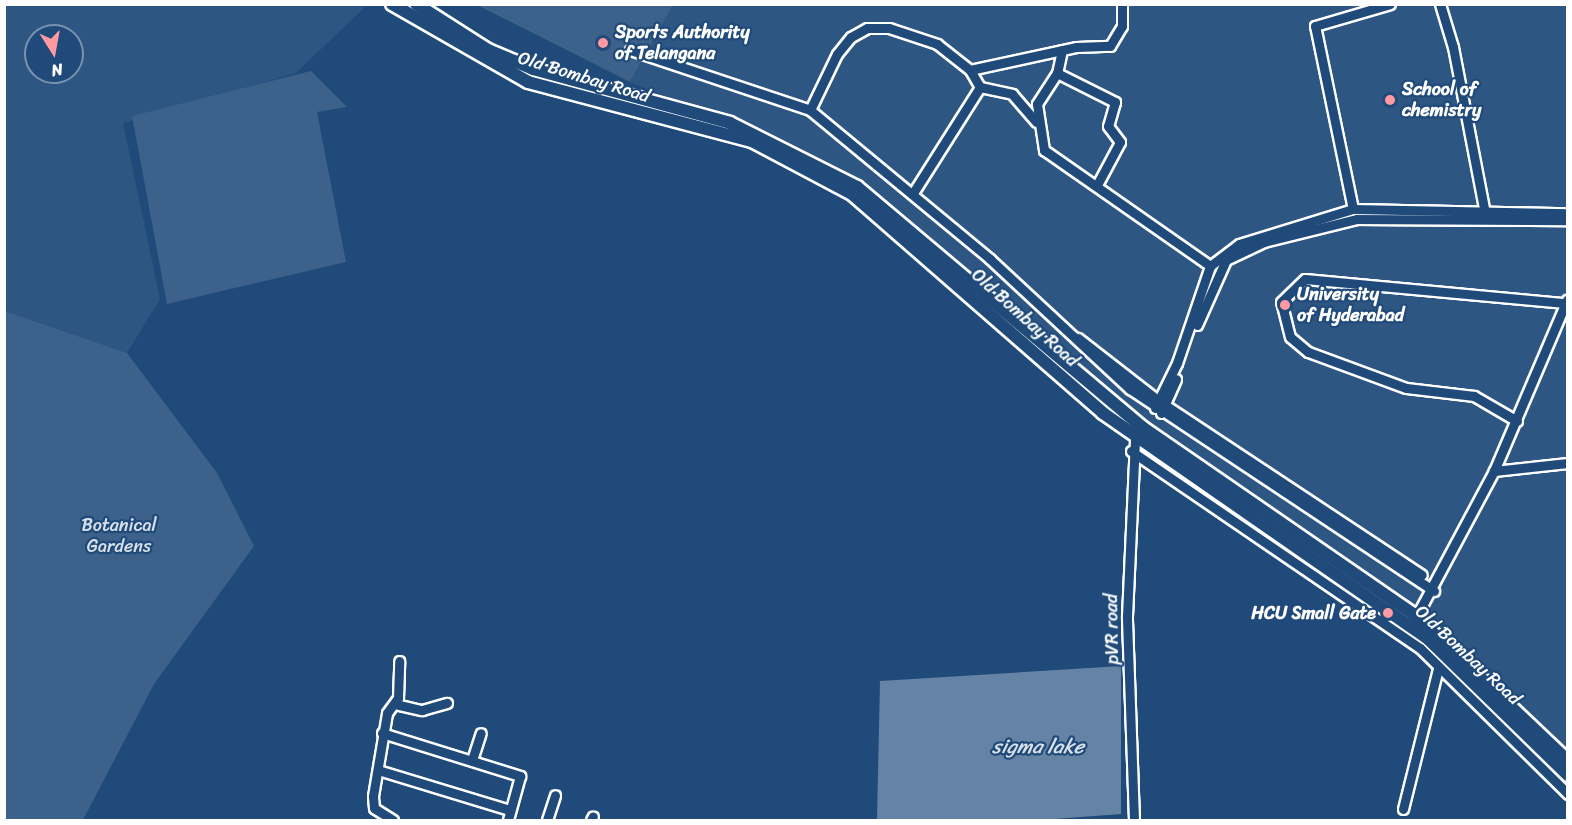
<!DOCTYPE html>
<style>
body{margin:0}
#map{position:relative;width:1572px;height:825px;overflow:hidden;background:#1f4a7a;font-family:Sriracha,sans-serif}
div>[style]{position:absolute}
.built>*{inset:0;background:#2e5683}
.green>*{inset:0;background:#3c618b}
.water>*{inset:0;background:#6583a4}
.roads{filter:drop-shadow(2px 0 #fff) drop-shadow(-2px 0 #fff) drop-shadow(0 2px #fff) drop-shadow(0 -2px #fff)}
.minor>*{height:9px;margin:-4.5px;padding:0 4.5px;transform-origin:4.5px;border-radius:4.5px;background:#1f4a7a}
.major>*{height:12px;margin:-6px;padding:0 6px;transform-origin:6px;border-radius:6px;background:#1f4a7a}
.dots>*{width:16px;height:16px;translate:-50% -50%;box-sizing:border-box;border:3px solid #1f4a7a;border-radius:50%}
span{translate:-50% -50%;white-space:nowrap;text-align:center;line-height:1.15;-webkit-text-stroke:4.5px #1f4a7a;paint-order:stroke}
.poi-label{font-size:18px;color:#fff;font-weight:700}
.left{translate:0 -50%;text-align:left}
.right{translate:-100% -50%;text-align:right}
.street-label{font-size:18px;color:#fff}
.park-label{font-size:18px;color:#d8dfe8}
.water-label{font-size:20px;color:#d8e0e8;font-style:italic}
.frame{position:absolute;inset:0;border:6px solid #fff;pointer-events:none}
.north{position:absolute;left:24px;top:24px;width:60px;height:60px;box-sizing:border-box;background:#1f4a7a;border:2px solid #7992af;border-radius:50%;rotate:169deg;font-size:16px;font-weight:700;line-height:24px;text-align:center;color:#fff}
.north::after{content:'';display:block;margin:auto;width:21px;height:27px;background:#ff9aa2;clip-path:polygon(50% 0,100% 100%,50% 72%,0 100%)}
</style>
<div id="map">
<div class="built">
<div style="clip-path:polygon(evenodd,359px 4px,364px 8px,296px 73px,123px 123px,160px 299px,127px 353px,5px 311px,5px 5px,359px 4px,36px 36px,72px 36px,72px 72px,36px 72px,36px 36px)"></div>
<div style="clip-path:polygon(673px 5px,1567px 5px,1567px 754px,1406px 602px,1126px 408px,877px 201px,730px 123px,630px 82px)"></div>
</div>
<div class="green">
<div style="clip-path:polygon(477px 5px,673px 5px,630px 82px)"></div>
<div style="clip-path:polygon(311px 71px,347px 107px,317px 112px,346px 262px,167px 304px,132px 116px)"></div>
<div style="clip-path:polygon(5px 311px,127px 353px,217px 473px,254px 546px,154px 684px,83px 820px,5px 820px)"></div>
</div>
<div class="water">
<div style="clip-path:polygon(1121px 666px,1121px 814px,1041px 820px,877px 820px,880px 681px)"></div>
</div>
<div class="roads">
<div class="minor">
<div style="left:1440px;top:4px;width:45px;rotate:73.2deg"></div>
<div style="left:1453px;top:47px;width:164px;rotate:79.1deg"></div>
<div style="left:630px;top:50px;width:190px;rotate:18.4deg"></div>
<div style="left:810px;top:110px;width:234px;rotate:39.6deg"></div>
<div style="left:990px;top:259px;width:191px;rotate:42.9deg"></div>
<div style="left:1130px;top:389px;width:365px;rotate:33.6deg"></div>
<div style="left:1062px;top:50px;width:24px;rotate:102deg"></div>
<div style="left:1057px;top:73px;width:37px;rotate:123deg"></div>
<div style="left:1037px;top:104px;width:47px;rotate:81.3deg"></div>
<div style="left:1044px;top:150px;width:203px;rotate:34.9deg"></div>
<div style="left:970px;top:70px;width:20px;rotate:60deg"></div>
<div style="left:980px;top:87px;width:33px;rotate:12deg"></div>
<div style="left:1012px;top:94px;width:37px;rotate:49deg"></div>
<div style="left:1057px;top:73px;width:65px;rotate:26.6deg"></div>
<div style="left:1115px;top:102px;width:25px;rotate:106deg"></div>
<div style="left:1108px;top:126px;width:20px;rotate:53deg"></div>
<div style="left:1120px;top:142px;width:49px;rotate:118.1deg"></div>
<div style="left:810px;top:110px;width:62px;rotate:-64.3deg"></div>
<div style="left:837px;top:54px;width:22px;rotate:-51deg"></div>
<div style="left:851px;top:37px;width:18px;rotate:-29deg"></div>
<div style="left:867px;top:28px;width:22px"></div>
<div style="left:889px;top:28px;width:51px;rotate:18.4deg"></div>
<div style="left:937px;top:44px;width:42px;rotate:38.2deg"></div>
<div style="left:970px;top:70px;width:108px;rotate:-12.2deg"></div>
<div style="left:1076px;top:47px;width:34px;rotate:-2deg"></div>
<div style="left:1110px;top:46px;width:23px;rotate:-59deg"></div>
<div style="left:1122px;top:26px;width:22px;rotate:-90deg"></div>
<div style="left:913px;top:193px;width:125px;rotate:-57.7deg"></div>
<div style="left:1353px;top:209px;width:187px;rotate:-101.7deg"></div>
<div style="left:1315px;top:26px;width:78px;rotate:-16.3deg"></div>
<div style="left:1197px;top:325px;width:71px;rotate:-66deg"></div>
<div style="left:1226px;top:260px;width:42px;rotate:-25.3deg"></div>
<div style="left:1264px;top:242px;width:96px;rotate:-13.9deg"></div>
<div style="left:1357px;top:219px;width:211px;rotate:0.3deg"></div>
<div style="left:1078px;top:338px;width:103px;rotate:37.9deg"></div>
<div style="left:1159px;top:401px;width:315px;rotate:33.5deg"></div>
<div style="left:1155px;top:408px;width:50px;rotate:-63.9deg"></div>
<div style="left:1177px;top:363px;width:102px;rotate:-71.2deg"></div>
<div style="left:1210px;top:266px;width:36px;rotate:-37deg"></div>
<div style="left:1239px;top:244px;width:119px;rotate:-17.1deg"></div>
<div style="left:1353px;top:209px;width:215px;rotate:1.1deg"></div>
<div style="left:1161px;top:413px;width:37px;rotate:-66deg"></div>
<div style="left:1517px;top:421px;width:50px;rotate:-149.8deg"></div>
<div style="left:1474px;top:396px;width:68px;rotate:-173.3deg"></div>
<div style="left:1406px;top:388px;width:104px;rotate:-159.8deg"></div>
<div style="left:1308px;top:352px;width:23px;rotate:-140deg"></div>
<div style="left:1290px;top:337px;width:36px;rotate:-104deg"></div>
<div style="left:1281px;top:302px;width:33px;rotate:-44deg"></div>
<div style="left:1305px;top:279px;width:261px;rotate:5.3deg"></div>
<div style="left:1131px;top:451px;width:350px;rotate:34.3deg"></div>
<div style="left:1420px;top:648px;width:208px;rotate:44.6deg"></div>
<div style="left:1494px;top:471px;width:74px;rotate:-6.2deg"></div>
<div style="left:1416px;top:617px;width:166px;rotate:-61.9deg"></div>
<div style="left:1494px;top:471px;width:186px;rotate:-66.9deg"></div>
<div style="left:395px;top:704px;width:28px;rotate:13deg"></div>
<div style="left:422px;top:710px;width:26px;rotate:-16deg"></div>
<div style="left:382px;top:733px;width:145px;rotate:17.3deg"></div>
<div style="left:520px;top:776px;width:46px;rotate:105.3deg"></div>
<div style="left:472px;top:760px;width:28px;rotate:-72deg"></div>
<div style="left:378px;top:770px;width:138px;rotate:16.9deg"></div>
<div style="left:1403px;top:809px;width:144px;rotate:-76deg"></div>
<div style="left:393px;top:820px;width:22px;rotate:-148deg"></div>
<div style="left:374px;top:808px;width:12px;rotate:-95deg"></div>
<div style="left:373px;top:796px;width:84px;rotate:-80.4deg"></div>
<div style="left:387px;top:713px;width:19px;rotate:-54deg"></div>
<div style="left:398px;top:698px;width:37px;rotate:-88deg"></div>
<div style="left:547px;top:820px;width:26px;rotate:-72deg"></div>
<div style="left:591px;top:820px;width:4px;rotate:-63deg"></div>
<div style="left:1134px;top:820px;width:204px;rotate:-92deg"></div>
<div style="left:1127px;top:616px;width:178px;rotate:-87.4deg"></div>
</div>
<div class="major">
<div style="left:392px;top:4px;width:157px;rotate:29.8deg"></div>
<div style="left:528px;top:82px;width:232px;rotate:14.8deg"></div>
<div style="left:752px;top:141px;width:113px;rotate:27.9deg"></div>
<div style="left:852px;top:194px;width:333px;rotate:41.1deg"></div>
<div style="left:1103px;top:413px;width:396px;rotate:34.8deg"></div>
<div style="left:1428px;top:639px;width:195px;rotate:44.2deg"></div>
<div style="left:416px;top:4px;width:85px;rotate:32.6deg"></div>
<div style="left:488px;top:50px;width:49px;rotate:22.9deg"></div>
<div style="left:533px;top:69px;width:204px;rotate:15.3deg"></div>
<div style="left:730px;top:123px;width:142px;rotate:26.7deg"></div>
<div style="left:857px;top:187px;width:373px;rotate:40.1deg"></div>
<div style="left:1142px;top:427px;width:329px;rotate:34.6deg"></div>
<div style="left:1413px;top:614px;width:214px;rotate:43.5deg"></div>
</div>
</div>
<div class="dots">
<div style="left:603px;top:43px;background:#ff9aa2"></div>
<div style="left:1390px;top:100px;background:#ff9aa2"></div>
<div style="left:1285px;top:305px;background:#ff9aa2"></div>
<div style="left:1388px;top:613px;background:#ff9aa2"></div>
</div>
<div class="poi-label">
<span class="left" style="left:615px;top:43px">Sports Authority<br>of Telangana</span>
<span class="left" style="left:1402px;top:100px">School of<br>chemistry</span>
<span class="left" style="left:1297px;top:305px">University<br>of Hyderabad</span>
<span class="right" style="left:1376px;top:613px">HCU Small Gate</span>
</div>
<div class="street-label">
<span style="left:584px;top:77px;rotate:17deg">Old Bombay Road</span>
<span style="left:1025px;top:318px;rotate:42deg">Old Bombay Road</span>
<span style="left:1112px;top:629px;rotate:-91deg">pVR road</span>
<span style="left:1468px;top:655px;rotate:43deg">Old Bombay Road</span>
</div>
<div class="park-label">
<span style="left:119px;top:536px">Botanical<br>Gardens</span>
</div>
<div class="water-label">
<span style="left:1038px;top:746px">sigma lake</span>
</div>
<div class="frame"></div>
<div class="north">N</div>
</div>
